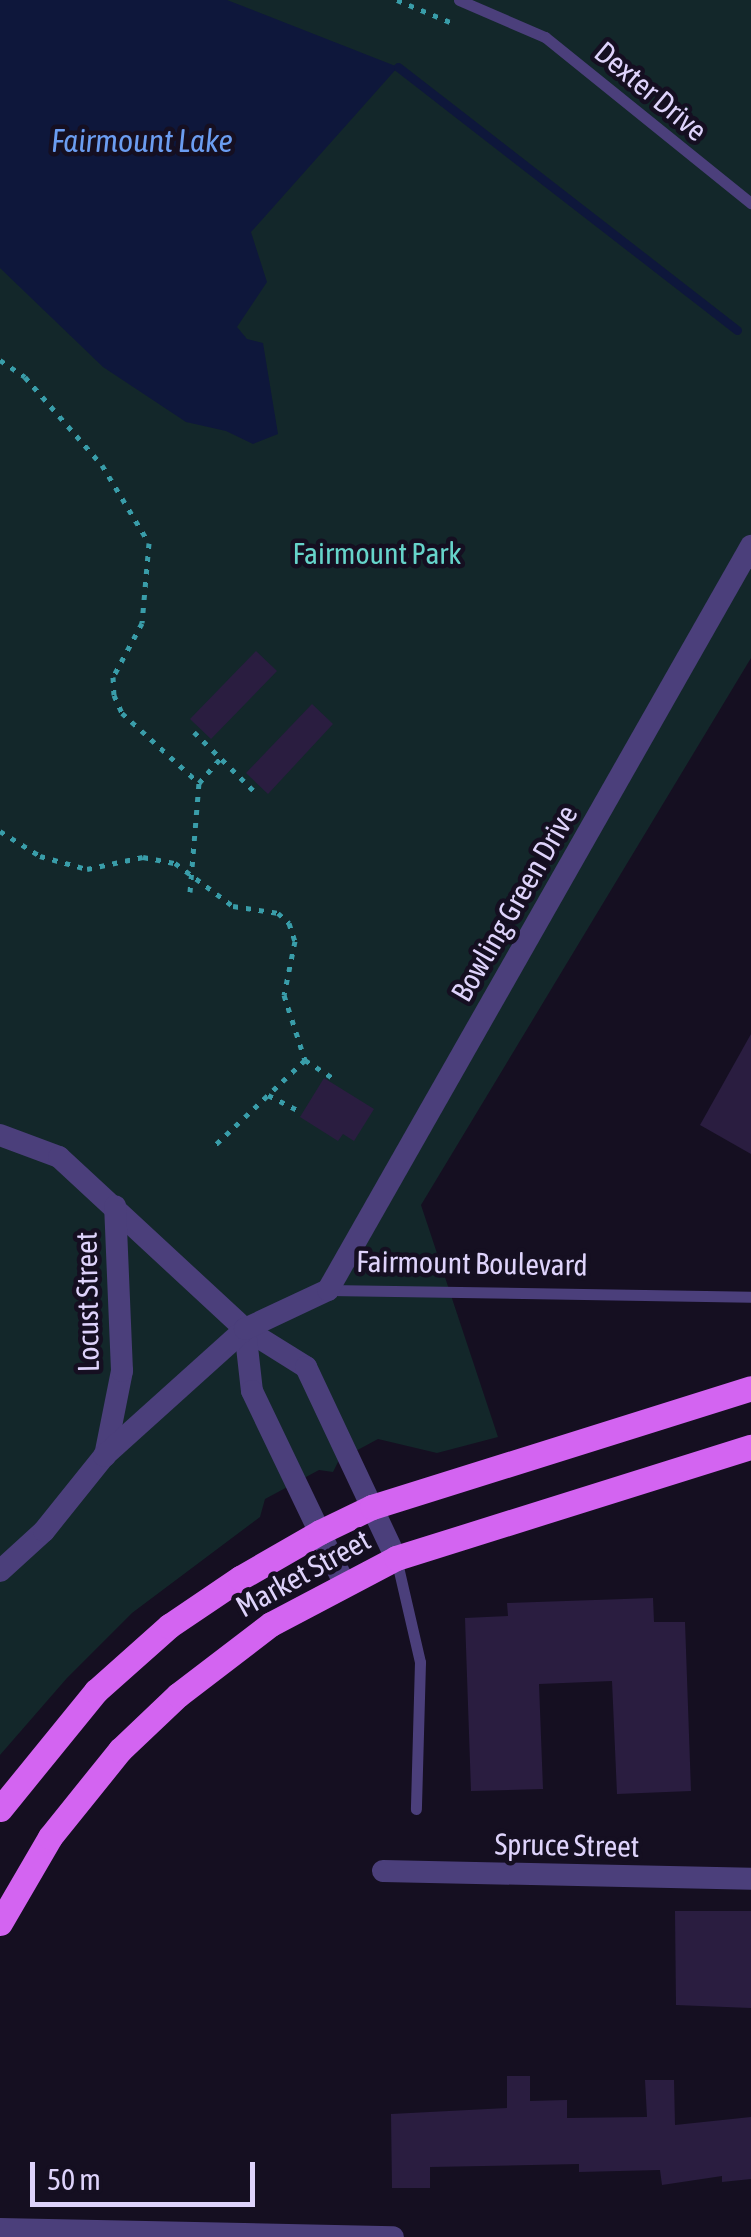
<!DOCTYPE html>
<style>
body{margin:0}
#map{position:relative;width:751px;height:2237px;overflow:hidden;background:#150f21;font-family:"Asap Condensed",sans-serif}
div>[style]{position:absolute}
.green>*{inset:0;background:#13272a}
.water>*{inset:0;background:#0e173b}
.stream>*{height:9px;margin:-4.5px;padding:0 4.5px;transform-origin:4.5px;border-radius:4.5px;background:#0e173b}
.building>*{inset:0;background:#2a1d40}
.path>*{height:5px;margin-top:-2.5px;transform-origin:0;background:repeating-linear-gradient(90deg,#399da9 0 5px,transparent 0 13px)}
.service>*{height:11px;margin:-5.5px;padding:0 5.5px;transform-origin:5.5px;border-radius:5.5px;background:#4b3f7b}
.minor>*{height:22px;margin:-11px;padding:0 11px;transform-origin:11px;border-radius:11px;background:#4b3f7b}
.primary>*{height:25px;margin:-12.5px;padding:0 12.5px;transform-origin:12.5px;border-radius:12.5px;background:#d364f1}
span{translate:-50% -50%;white-space:nowrap;text-align:center;line-height:1.15;-webkit-text-stroke:9px #150f21;paint-order:stroke}
.street-label{font-size:30px;color:#ded3fb}
.park-label{font-size:30px;color:#66d4ca}
.water-label{font-size:32px;color:#6b9df1;font-style:italic}
.scale{position:absolute;left:30px;top:2162px;width:225px;height:45px;box-sizing:border-box;border:5px solid #ded3fb;border-top:0;padding-left:12px;font-size:30px;line-height:35px;white-space:nowrap;color:#ded3fb;-webkit-text-stroke:8px #150f21;paint-order:stroke}
</style>
<div id="map">
<div class="green">
<div style="clip-path:polygon(0 0,751px 0,751px 658px,421px 1205px,498px 1437px,437px 1453px,378px 1439px,339px 1460px,333px 1472px,319px 1470px,265px 1499px,260px 1517px,132px 1613px,67px 1678px,0 1755px)"></div>
</div>
<div class="water">
<div style="clip-path:polygon(0 0,227px 0,398px 67px,251px 232px,267px 282px,237px 327px,247px 339px,263px 343px,278px 434px,253px 444px,226px 431px,186px 422px,103px 367px,0 268px)"></div>
</div>
<div class="stream">
<div style="left:398px;top:67px;width:429px;rotate:37.8deg"></div>
</div>
<div class="building">
<div style="clip-path:polygon(256px 651px,277px 671px,211px 739px,190px 719px)"></div>
<div style="clip-path:polygon(312px 704px,333px 724px,268px 794px,246px 773px)"></div>
<div style="clip-path:polygon(751px 1034px,751px 1154px,700px 1125px)"></div>
<div style="clip-path:polygon(324px 1078px,374px 1109px,354px 1141px,343px 1134px,338px 1141px,300px 1117px)"></div>
<div style="clip-path:polygon(653px 1598px,654px 1622px,685px 1622px,691px 1791px,617px 1794px,612px 1681px,539px 1684px,543px 1789px,471px 1791px,465px 1618px,508px 1616px,507px 1603px)"></div>
<div style="clip-path:polygon(675px 1911px,751px 1911px,751px 2008px,676px 2005px)"></div>
<div style="clip-path:polygon(507px 2076px,530px 2076px,530px 2101px,567px 2100px,567px 2118px,647px 2117px,645px 2080px,674px 2080px,675px 2125px,751px 2117px,751px 2179px,722px 2182px,722px 2176px,662px 2185px,660px 2170px,579px 2172px,579px 2164px,430px 2167px,430px 2188px,392px 2188px,391px 2114px,507px 2108px)"></div>
</div>
<div class="path">
<div style="left:397px;top:0;width:63px;rotate:22.5deg"></div>
<div style="left:0;top:360px;width:30px;rotate:34deg"></div>
<div style="left:25px;top:377px;width:117px;rotate:48.8deg"></div>
<div style="left:102px;top:465px;width:91px;rotate:58.9deg"></div>
<div style="left:149px;top:543px;width:80px;rotate:95deg"></div>
<div style="left:142px;top:623px;width:61px;rotate:118.2deg"></div>
<div style="left:113px;top:677px;width:18px;rotate:87deg"></div>
<div style="left:114px;top:695px;width:20px;rotate:66deg"></div>
<div style="left:122px;top:713px;width:104px;rotate:42.3deg"></div>
<div style="left:194px;top:732px;width:90px;rotate:44.5deg"></div>
<div style="left:0;top:831px;width:47px;rotate:32deg"></div>
<div style="left:40px;top:856px;width:49px;rotate:15.5deg"></div>
<div style="left:87px;top:869px;width:57px;rotate:-12.1deg"></div>
<div style="left:143px;top:857px;width:33px;rotate:11deg"></div>
<div style="left:175px;top:863px;width:72px;rotate:36.6deg"></div>
<div style="left:233px;top:906px;width:46px;rotate:8.8deg"></div>
<div style="left:278px;top:913px;width:15px;rotate:42deg"></div>
<div style="left:289px;top:923px;width:19px;rotate:72deg"></div>
<div style="left:295px;top:941px;width:55px;rotate:101.5deg"></div>
<div style="left:284px;top:995px;width:68px;rotate:72.1deg"></div>
<div style="left:305px;top:1060px;width:127px;rotate:136.6deg"></div>
<div style="left:190px;top:892px;width:109px;rotate:-85.3deg"></div>
<div style="left:199px;top:783px;width:33px;rotate:-49deg"></div>
<div style="left:305px;top:1060px;width:38px;rotate:33deg"></div>
<div style="left:268px;top:1095px;width:33px;rotate:27deg"></div>
</div>
<div class="service">
<div style="left:459px;top:0;width:94px;rotate:23.3deg"></div>
<div style="left:545px;top:37px;width:265px;rotate:38.9deg"></div>
<div style="left:328px;top:1290px;width:423px;rotate:0.9deg"></div>
<div style="left:396px;top:1558px;width:107px;rotate:77deg"></div>
<div style="left:420px;top:1662px;width:147px;rotate:91.6deg"></div>
</div>
<div class="minor">
<div style="left:0;top:1135px;width:63px;rotate:20.4deg"></div>
<div style="left:59px;top:1157px;width:253px;rotate:42.8deg"></div>
<div style="left:245px;top:1329px;width:72px;rotate:31.9deg"></div>
<div style="left:306px;top:1367px;width:211px;rotate:64.8deg"></div>
<div style="left:245px;top:1329px;width:62px;rotate:83.6deg"></div>
<div style="left:252px;top:1391px;width:213px;rotate:64.4deg"></div>
<div style="left:105px;top:1456px;width:87px;rotate:-78.7deg"></div>
<div style="left:122px;top:1371px;width:165px;rotate:-92.4deg"></div>
<div style="left:0;top:1571px;width:59px;rotate:-42.3deg"></div>
<div style="left:44px;top:1531px;width:96px;rotate:-51.3deg"></div>
<div style="left:104px;top:1456px;width:190px;rotate:-42deg"></div>
<div style="left:245px;top:1329px;width:92px;rotate:-25.2deg"></div>
<div style="left:328px;top:1290px;width:856px;rotate:-60.38deg"></div>
<div style="left:383px;top:1871px;width:368px;rotate:1.2deg"></div>
<div style="left:0;top:2229px;width:393px;rotate:1.2deg"></div>
</div>
<div class="primary">
<div style="left:0;top:1809px;width:152px;rotate:-50.9deg"></div>
<div style="left:96px;top:1691px;width:98px;rotate:-41.7deg"></div>
<div style="left:169px;top:1626px;width:86px;rotate:-34.1deg"></div>
<div style="left:240px;top:1578px;width:92px;rotate:-29.9deg"></div>
<div style="left:320px;top:1532px;width:58px;rotate:-25.7deg"></div>
<div style="left:372px;top:1507px;width:397px;rotate:-17.4deg"></div>
<div style="left:0;top:1923px;width:99px;rotate:-59.8deg"></div>
<div style="left:50px;top:1837px;width:112px;rotate:-51.2deg"></div>
<div style="left:120px;top:1750px;width:80px;rotate:-43.5deg"></div>
<div style="left:178px;top:1695px;width:117px;rotate:-37.4deg"></div>
<div style="left:271px;top:1624px;width:141px;rotate:-27.8deg"></div>
<div style="left:396px;top:1558px;width:372px;rotate:-17.4deg"></div>
</div>
<div class="street-label">
<span style="left:651px;top:91px;rotate:40deg">Dexter Drive</span>
<span style="left:514px;top:903px;rotate:-60deg">Bowling Green Drive</span>
<span style="left:472px;top:1263px;rotate:1deg">Fairmount Boulevard</span>
<span style="left:87px;top:1302px;rotate:-91deg">Locust Street</span>
<span style="left:303px;top:1573px;rotate:-29deg">Market Street</span>
<span style="left:567px;top:1845px;rotate:1deg">Spruce Street</span>
</div>
<div class="park-label">
<span style="left:377px;top:553px">Fairmount Park</span>
</div>
<div class="water-label">
<span style="left:142px;top:141px">Fairmount Lake</span>
</div>
<div class="scale">50 m</div>
</div>
